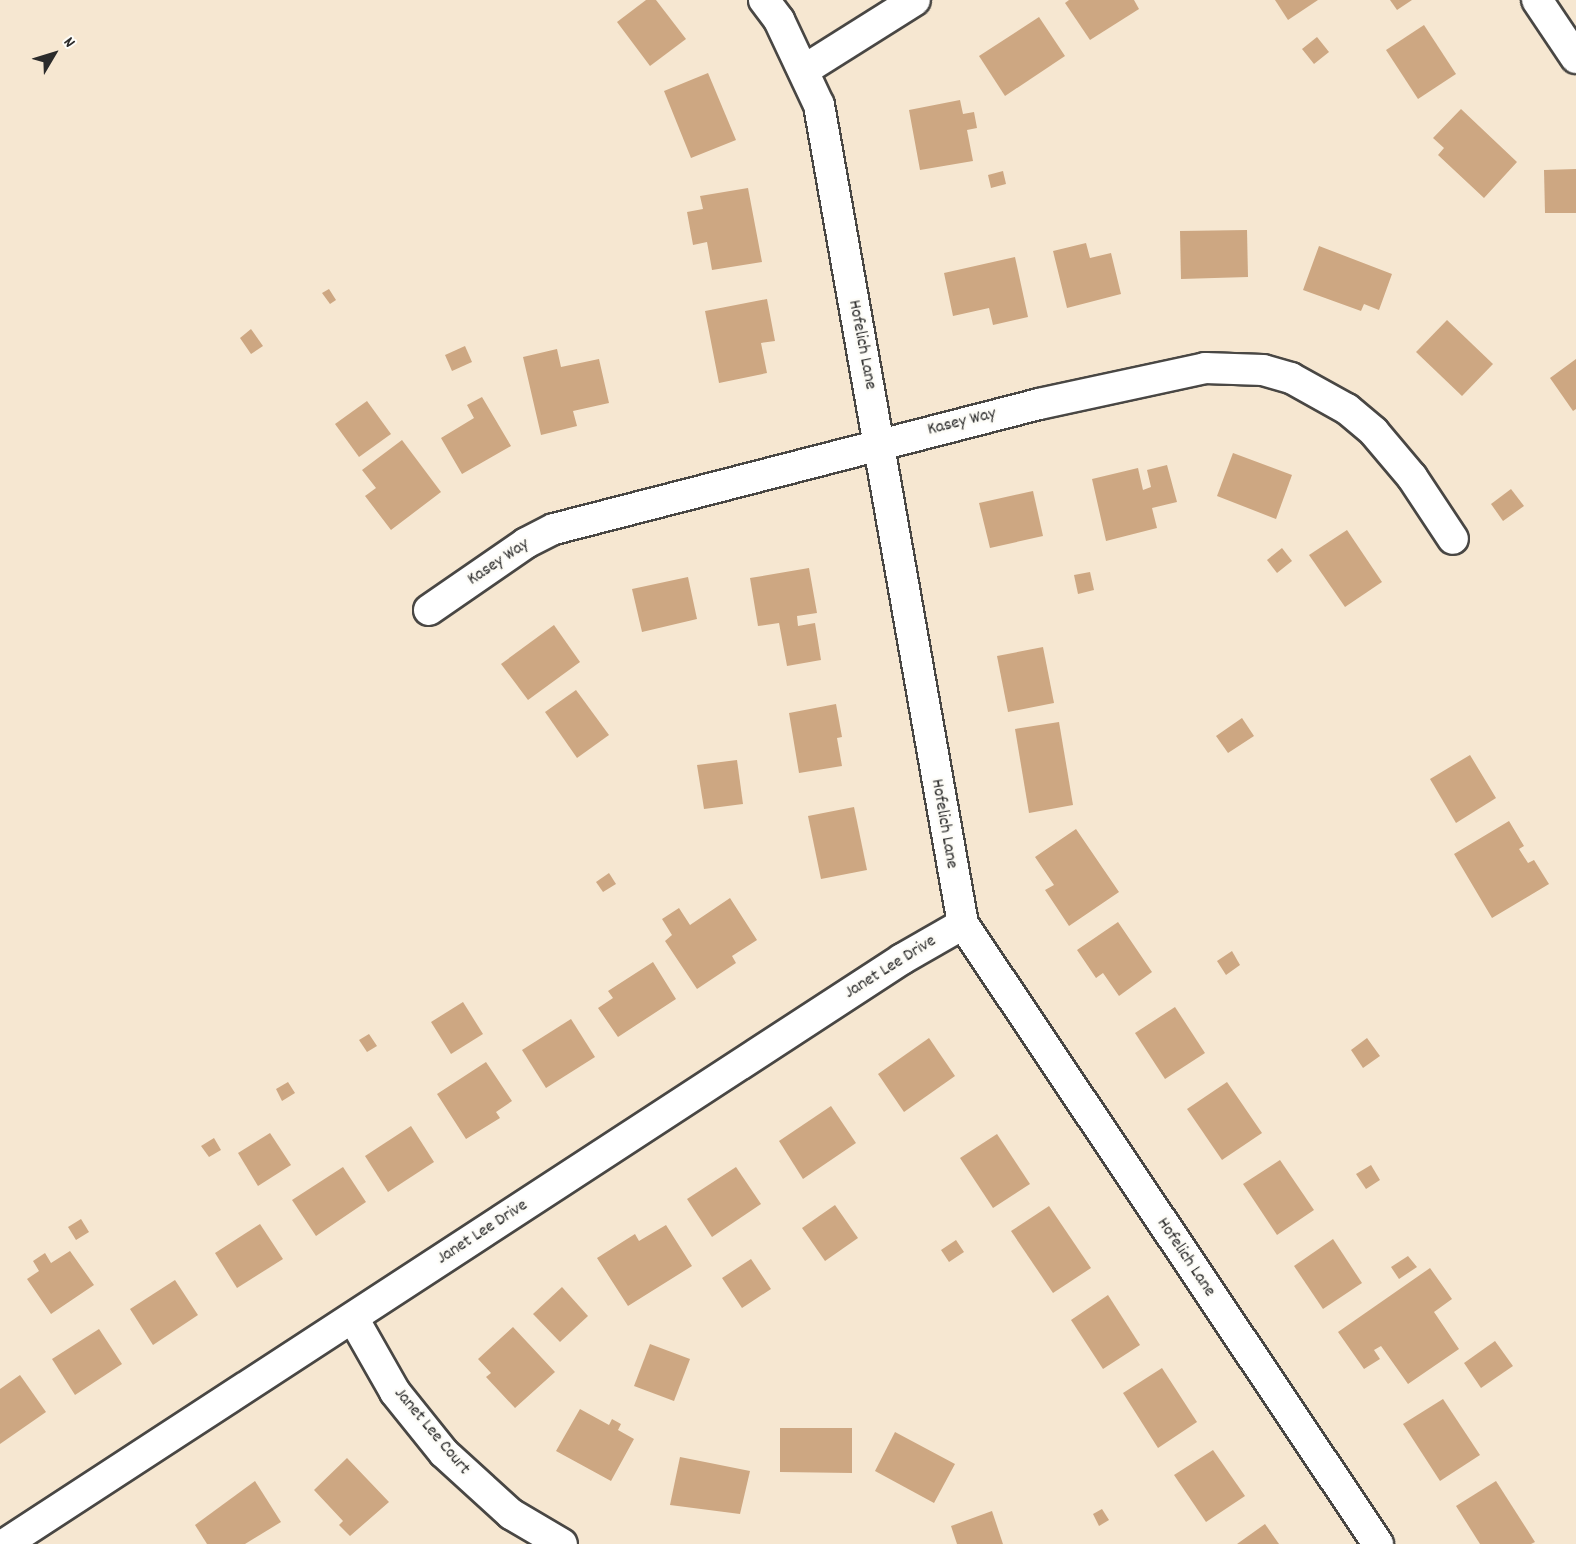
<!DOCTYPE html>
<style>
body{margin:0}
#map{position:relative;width:1576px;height:1544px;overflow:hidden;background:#f6e7d1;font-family:Dekko,sans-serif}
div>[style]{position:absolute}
.building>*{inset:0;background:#cda782}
.roads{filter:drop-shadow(2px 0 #494744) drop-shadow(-2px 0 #494744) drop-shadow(0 2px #494744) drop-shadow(0 -2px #494744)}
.minor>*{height:30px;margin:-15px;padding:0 15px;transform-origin:15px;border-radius:15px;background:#fff}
span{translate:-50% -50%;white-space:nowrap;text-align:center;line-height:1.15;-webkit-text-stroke:5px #fdfcf7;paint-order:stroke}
.street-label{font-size:18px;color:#2b2b2b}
.north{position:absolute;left:24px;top:24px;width:60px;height:60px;-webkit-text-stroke:4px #fdfcf7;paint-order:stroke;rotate:52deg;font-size:16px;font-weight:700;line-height:24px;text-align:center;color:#2b2b2b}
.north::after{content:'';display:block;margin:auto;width:21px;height:27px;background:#2b2b2b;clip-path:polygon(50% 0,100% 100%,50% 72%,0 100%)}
</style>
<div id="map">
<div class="building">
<div style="clip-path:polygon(646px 0,656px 0,686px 39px,650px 66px,617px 22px)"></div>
<div style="clip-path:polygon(1069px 0,1134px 0,1139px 9px,1090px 40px,1065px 3px)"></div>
<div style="clip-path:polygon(1275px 0,1318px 0,1288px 20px)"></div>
<div style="clip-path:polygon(1390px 0,1412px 0,1397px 10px)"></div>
<div style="clip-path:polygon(1039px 17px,1065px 56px,1005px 96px,979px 56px)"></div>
<div style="clip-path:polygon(1424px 25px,1456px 74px,1418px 99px,1386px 50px)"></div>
<div style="clip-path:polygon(1317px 37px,1329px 52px,1314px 64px,1302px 49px)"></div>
<div style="clip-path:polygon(708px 73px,736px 140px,691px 158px,664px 91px)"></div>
<div style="clip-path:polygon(960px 100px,963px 114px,974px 112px,977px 128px,967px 130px,973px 161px,920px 170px,909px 110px)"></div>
<div style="clip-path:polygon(1461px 109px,1517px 162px,1484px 198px,1438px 155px,1444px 148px,1433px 138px)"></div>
<div style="clip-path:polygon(1576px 169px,1576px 213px,1545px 213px,1544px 170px)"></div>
<div style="clip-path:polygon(1003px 171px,1006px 184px,991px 188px,988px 175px)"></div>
<div style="clip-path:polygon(748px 188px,762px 262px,712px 270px,707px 242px,693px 245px,687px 212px,703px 209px,700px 196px)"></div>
<div style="clip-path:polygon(1247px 230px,1248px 277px,1181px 279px,1180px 231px)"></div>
<div style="clip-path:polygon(1086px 243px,1090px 258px,1111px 253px,1121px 294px,1067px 308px,1053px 251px)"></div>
<div style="clip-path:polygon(1319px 246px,1392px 274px,1379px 310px,1364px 304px,1361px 311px,1303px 290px)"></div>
<div style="clip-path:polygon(1015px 257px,1028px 317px,993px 325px,989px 308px,953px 316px,944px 273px)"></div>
<div style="clip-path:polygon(329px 289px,336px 300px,330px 304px,322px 293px)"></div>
<div style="clip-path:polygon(767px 299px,775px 341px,761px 343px,767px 373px,719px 383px,705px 311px)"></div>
<div style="clip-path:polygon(1447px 320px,1493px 364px,1462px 396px,1416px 352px)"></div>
<div style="clip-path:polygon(251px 329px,263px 346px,251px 354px,240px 338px)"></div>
<div style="clip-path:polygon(465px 346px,472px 362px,452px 371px,445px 355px)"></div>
<div style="clip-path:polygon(557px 349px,561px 367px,599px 359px,609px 403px,573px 411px,577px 426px,541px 435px,523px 357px)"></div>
<div style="clip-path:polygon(1576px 359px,1576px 409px,1573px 411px,1550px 378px)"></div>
<div style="clip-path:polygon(482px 397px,511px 446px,462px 474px,441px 438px,474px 418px,467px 405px)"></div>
<div style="clip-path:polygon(367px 401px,391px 434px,359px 457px,335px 424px)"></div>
<div style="clip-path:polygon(402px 440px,441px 492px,391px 530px,365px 496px,376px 488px,362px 470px)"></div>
<div style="clip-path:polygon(1233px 453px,1292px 475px,1276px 519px,1217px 496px)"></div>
<div style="clip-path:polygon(1167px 465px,1177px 502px,1152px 508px,1157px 528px,1106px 541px,1092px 479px,1138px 468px,1143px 490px,1151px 487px,1147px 470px)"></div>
<div style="clip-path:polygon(1511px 489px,1524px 506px,1503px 521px,1491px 504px)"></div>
<div style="clip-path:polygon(1033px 491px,1043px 536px,990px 548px,979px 503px)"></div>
<div style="clip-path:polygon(1347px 530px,1382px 582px,1345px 607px,1309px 555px)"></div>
<div style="clip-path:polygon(1282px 548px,1292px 561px,1277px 573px,1267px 560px)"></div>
<div style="clip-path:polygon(809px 568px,817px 613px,797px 616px,798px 626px,815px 623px,821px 660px,787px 666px,779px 623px,758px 626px,750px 578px)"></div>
<div style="clip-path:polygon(1090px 572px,1094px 590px,1078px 594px,1074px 575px)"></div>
<div style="clip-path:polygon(688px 577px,697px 619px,642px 632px,632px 589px)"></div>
<div style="clip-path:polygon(554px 625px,580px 662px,528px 700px,501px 664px)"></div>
<div style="clip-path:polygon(1043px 647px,1054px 703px,1008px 712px,997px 656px)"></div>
<div style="clip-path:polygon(576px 690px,609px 735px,577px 758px,545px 712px)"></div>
<div style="clip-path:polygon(836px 704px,842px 737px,837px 738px,842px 766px,799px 773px,789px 713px)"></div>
<div style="clip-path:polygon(1242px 718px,1254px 736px,1228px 753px,1216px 736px)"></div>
<div style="clip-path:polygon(1059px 722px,1073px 805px,1029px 813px,1015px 729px)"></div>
<div style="clip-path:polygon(1470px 755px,1496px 798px,1456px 823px,1430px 779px)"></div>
<div style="clip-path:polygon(737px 760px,743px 804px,704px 809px,697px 765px)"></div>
<div style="clip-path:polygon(854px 807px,867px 870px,821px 879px,808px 816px)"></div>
<div style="clip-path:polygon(1509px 821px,1524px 846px,1519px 849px,1528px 863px,1534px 860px,1549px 884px,1492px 918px,1454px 854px)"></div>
<div style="clip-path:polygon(1076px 829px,1119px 892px,1069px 926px,1045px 890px,1054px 885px,1035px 857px)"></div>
<div style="clip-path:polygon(609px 873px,616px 884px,603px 892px,596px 882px)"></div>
<div style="clip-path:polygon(730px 898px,757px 940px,732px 956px,736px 963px,697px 989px,665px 941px,672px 935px,662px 919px,679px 908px,690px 925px)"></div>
<div style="clip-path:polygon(1118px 922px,1152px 972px,1119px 996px,1103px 973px,1096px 978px,1077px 950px)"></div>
<div style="clip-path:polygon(1232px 951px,1240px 965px,1226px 975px,1217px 961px)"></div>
<div style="clip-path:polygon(653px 962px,676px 999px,618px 1037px,598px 1008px,613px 998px,608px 991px)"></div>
<div style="clip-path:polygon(463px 1002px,483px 1034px,451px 1054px,431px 1022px)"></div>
<div style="clip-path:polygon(1175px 1007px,1205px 1053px,1165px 1079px,1135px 1033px)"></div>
<div style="clip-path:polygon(571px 1019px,595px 1057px,546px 1088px,522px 1050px)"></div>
<div style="clip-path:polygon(369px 1034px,377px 1046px,367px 1052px,359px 1040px)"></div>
<div style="clip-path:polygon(929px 1038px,955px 1076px,904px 1112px,878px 1074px)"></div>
<div style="clip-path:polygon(1367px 1038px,1380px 1056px,1363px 1068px,1351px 1050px)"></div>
<div style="clip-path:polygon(486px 1062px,512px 1101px,496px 1112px,500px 1118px,466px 1139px,437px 1094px)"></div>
<div style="clip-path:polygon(288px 1082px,295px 1093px,282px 1101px,276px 1089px)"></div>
<div style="clip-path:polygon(1227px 1082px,1262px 1133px,1222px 1160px,1187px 1109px)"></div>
<div style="clip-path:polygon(831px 1106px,856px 1143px,803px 1179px,779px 1141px)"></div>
<div style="clip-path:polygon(411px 1126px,434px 1162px,388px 1192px,365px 1156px)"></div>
<div style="clip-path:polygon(270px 1133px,291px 1165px,258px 1186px,238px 1153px)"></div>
<div style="clip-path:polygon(997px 1134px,1030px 1184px,993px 1208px,960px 1158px)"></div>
<div style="clip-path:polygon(214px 1138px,221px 1150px,209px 1157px,201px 1146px)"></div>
<div style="clip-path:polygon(1280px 1160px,1314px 1210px,1277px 1235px,1243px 1184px)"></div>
<div style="clip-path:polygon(1371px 1165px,1380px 1180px,1366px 1189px,1356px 1174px)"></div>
<div style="clip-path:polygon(343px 1167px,366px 1202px,316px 1236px,292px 1200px)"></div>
<div style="clip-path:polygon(736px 1167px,761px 1204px,712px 1237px,687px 1199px)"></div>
<div style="clip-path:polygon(835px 1205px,858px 1238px,825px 1261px,802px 1228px)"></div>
<div style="clip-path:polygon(1049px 1206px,1091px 1268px,1053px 1293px,1011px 1231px)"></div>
<div style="clip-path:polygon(81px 1219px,89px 1232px,76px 1240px,68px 1227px)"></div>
<div style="clip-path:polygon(260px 1224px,283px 1259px,237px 1288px,215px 1253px)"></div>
<div style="clip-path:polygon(666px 1225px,692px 1266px,628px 1306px,597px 1258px,635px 1234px,639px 1241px)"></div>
<div style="clip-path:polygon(1333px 1239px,1362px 1283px,1323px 1309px,1294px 1266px)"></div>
<div style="clip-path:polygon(956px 1240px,964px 1252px,949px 1262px,941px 1250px)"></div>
<div style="clip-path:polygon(70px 1251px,94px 1285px,51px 1314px,27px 1279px,39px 1271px,33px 1261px,45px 1253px,51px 1263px)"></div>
<div style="clip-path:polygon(1408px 1256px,1417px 1267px,1399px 1279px,1391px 1267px)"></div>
<div style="clip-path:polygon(751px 1259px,771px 1289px,742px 1308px,722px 1278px)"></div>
<div style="clip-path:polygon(1430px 1268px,1452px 1299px,1434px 1312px,1459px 1349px,1408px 1384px,1381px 1346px,1374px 1350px,1380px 1359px,1364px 1369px,1338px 1332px)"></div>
<div style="clip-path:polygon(175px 1280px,198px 1315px,153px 1345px,130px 1309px)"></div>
<div style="clip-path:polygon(562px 1287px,588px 1316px,560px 1342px,533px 1314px)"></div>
<div style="clip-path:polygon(1108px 1295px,1140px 1345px,1103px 1369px,1071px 1320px)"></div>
<div style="clip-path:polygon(513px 1327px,555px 1372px,515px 1408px,486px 1377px,491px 1373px,478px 1359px)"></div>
<div style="clip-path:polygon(99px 1329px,122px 1364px,75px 1395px,52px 1359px)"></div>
<div style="clip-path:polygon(1495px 1341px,1513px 1366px,1481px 1388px,1464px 1363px)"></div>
<div style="clip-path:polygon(650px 1344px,690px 1359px,674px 1401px,634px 1386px)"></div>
<div style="clip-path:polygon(1162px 1368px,1197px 1422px,1158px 1448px,1123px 1393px)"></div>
<div style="clip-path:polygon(20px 1375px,46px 1412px,0 1444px,0 1389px)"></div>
<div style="clip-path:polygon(1443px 1399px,1480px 1455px,1440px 1481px,1403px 1424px)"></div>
<div style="clip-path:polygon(580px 1409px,609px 1425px,612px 1419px,621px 1424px,618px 1430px,634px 1439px,611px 1481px,556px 1451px)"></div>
<div style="clip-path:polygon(780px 1428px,852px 1428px,852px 1473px,780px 1472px)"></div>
<div style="clip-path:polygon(895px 1432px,955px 1464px,934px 1503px,875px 1471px)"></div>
<div style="clip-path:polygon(1213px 1450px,1245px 1496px,1206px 1522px,1174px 1475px)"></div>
<div style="clip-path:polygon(680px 1457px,750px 1471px,740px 1514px,670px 1505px)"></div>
<div style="clip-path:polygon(347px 1458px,389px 1502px,350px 1536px,339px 1525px,343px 1521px,314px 1490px)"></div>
<div style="clip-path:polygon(255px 1481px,281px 1522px,245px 1544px,207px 1544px,195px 1525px)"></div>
<div style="clip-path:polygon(1496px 1481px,1535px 1542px,1531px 1544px,1480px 1544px,1456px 1506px)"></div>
<div style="clip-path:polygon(1102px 1509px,1109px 1520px,1099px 1526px,1093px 1514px)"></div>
<div style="clip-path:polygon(992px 1511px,1003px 1544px,957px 1544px,951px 1526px)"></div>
<div style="clip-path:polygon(1265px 1524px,1279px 1544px,1237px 1544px)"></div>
</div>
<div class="roads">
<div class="minor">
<div style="left:764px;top:0;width:25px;rotate:53deg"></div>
<div style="left:779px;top:20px;width:94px;rotate:64.8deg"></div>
<div style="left:819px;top:105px;width:832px;rotate:80.03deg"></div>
<div style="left:963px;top:924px;width:746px;rotate:56.2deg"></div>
<div style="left:1537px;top:0;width:70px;rotate:56.1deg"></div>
<div style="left:804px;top:70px;width:131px;rotate:-32.2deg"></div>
<div style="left:429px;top:610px;width:118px;rotate:-34.6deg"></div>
<div style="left:526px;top:543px;width:31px;rotate:-27deg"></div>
<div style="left:554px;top:529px;width:501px;rotate:-14.45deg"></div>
<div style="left:1039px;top:404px;width:170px;rotate:-12.2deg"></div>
<div style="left:1205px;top:368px;width:58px;rotate:2deg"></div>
<div style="left:1263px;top:370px;width:29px;rotate:16deg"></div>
<div style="left:1291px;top:378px;width:64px;rotate:29deg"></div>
<div style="left:1347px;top:409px;width:35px;rotate:40deg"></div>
<div style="left:1374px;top:432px;width:59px;rotate:49.8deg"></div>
<div style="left:1412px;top:477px;width:74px;rotate:56.5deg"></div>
<div style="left:353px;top:1318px;width:85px;rotate:60.4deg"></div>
<div style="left:395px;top:1392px;width:78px;rotate:51.2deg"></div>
<div style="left:444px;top:1453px;width:91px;rotate:42.3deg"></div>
<div style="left:511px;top:1514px;width:59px;rotate:30.5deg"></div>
<div style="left:5px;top:1544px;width:1071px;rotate:-33.11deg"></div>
<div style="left:902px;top:959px;width:70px;rotate:-29.8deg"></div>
</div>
</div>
<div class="street-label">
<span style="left:861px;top:345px;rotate:79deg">Hofelich Lane</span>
<span style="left:962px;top:423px;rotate:-14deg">Kasey Way</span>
<span style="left:499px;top:563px;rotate:-34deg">Kasey Way</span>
<span style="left:943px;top:824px;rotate:80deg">Hofelich Lane</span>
<span style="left:891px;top:968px;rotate:-32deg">Janet Lee Drive</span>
<span style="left:483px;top:1233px;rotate:-33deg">Janet Lee Drive</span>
<span style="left:1185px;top:1258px;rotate:56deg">Hofelich Lane</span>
<span style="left:431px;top:1432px;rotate:50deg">Janet Lee Court</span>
</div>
<div class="north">N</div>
</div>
